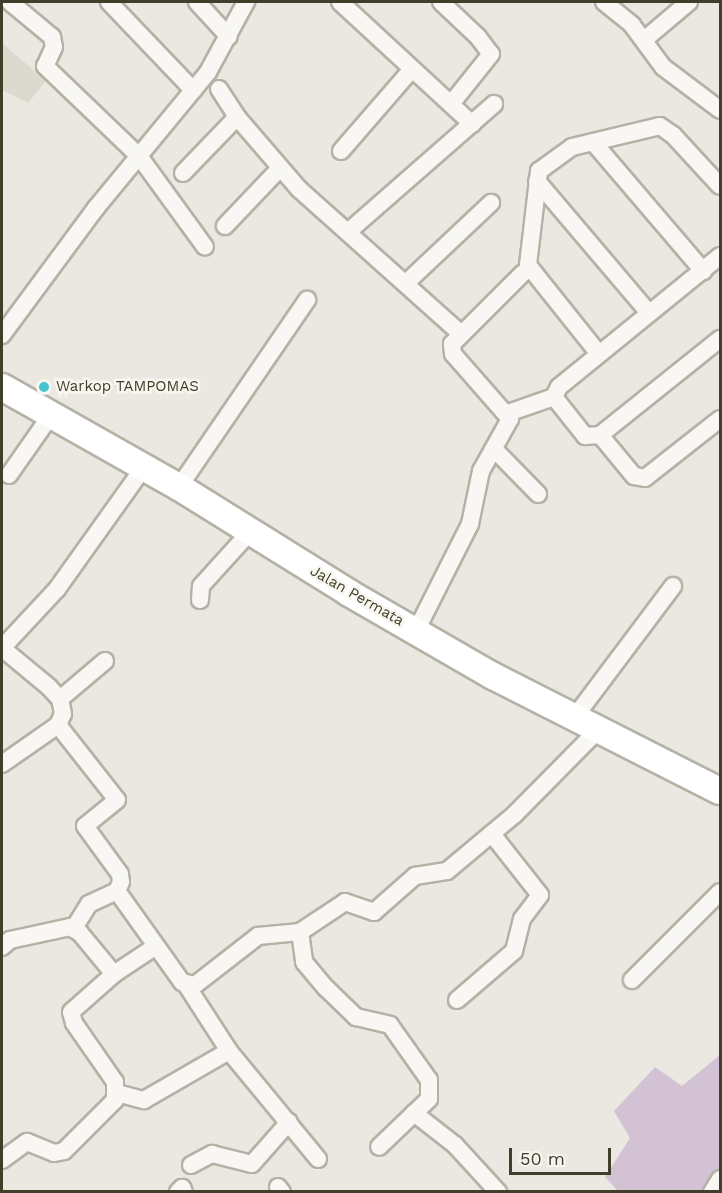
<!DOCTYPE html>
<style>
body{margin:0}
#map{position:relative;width:722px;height:1193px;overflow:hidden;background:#eae8e1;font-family:"Work Sans",sans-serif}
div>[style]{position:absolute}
.built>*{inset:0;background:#dcdacf}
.green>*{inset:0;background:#d3c2d4}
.roads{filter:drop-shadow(2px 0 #b4b2a6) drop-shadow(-2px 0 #b4b2a6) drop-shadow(0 2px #b4b2a6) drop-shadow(0 -2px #b4b2a6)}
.street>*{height:16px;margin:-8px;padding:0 8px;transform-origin:8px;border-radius:8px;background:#f8f7f3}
.primary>*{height:26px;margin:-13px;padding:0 13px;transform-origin:13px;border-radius:13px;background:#fff}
.dots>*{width:16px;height:16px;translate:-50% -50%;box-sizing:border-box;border:3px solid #f7f6f0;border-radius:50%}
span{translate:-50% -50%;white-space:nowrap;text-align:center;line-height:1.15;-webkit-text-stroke:5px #f7f6f0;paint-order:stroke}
.poi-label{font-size:15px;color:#413f29}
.left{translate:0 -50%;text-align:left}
.street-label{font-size:15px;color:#413f29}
.frame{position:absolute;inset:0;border:3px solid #413f29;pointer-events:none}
.scale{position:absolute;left:509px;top:1148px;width:102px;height:27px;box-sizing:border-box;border:3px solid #413f29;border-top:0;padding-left:8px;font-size:18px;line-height:21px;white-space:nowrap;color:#413f29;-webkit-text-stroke:4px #f7f6f0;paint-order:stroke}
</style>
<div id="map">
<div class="built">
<div style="clip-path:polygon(2px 43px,46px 81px,28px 103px,2px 90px)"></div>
</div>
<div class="green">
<div style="clip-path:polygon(720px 1055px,720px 1191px,618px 1191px,605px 1177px,630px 1138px,614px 1111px,655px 1067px,682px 1086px)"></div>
</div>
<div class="roads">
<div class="street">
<div style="left:10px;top:2px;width:55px;rotate:39.8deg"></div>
<div style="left:52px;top:37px;width:10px;rotate:79deg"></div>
<div style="left:54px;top:47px;width:21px;rotate:115deg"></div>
<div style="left:45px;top:66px;width:130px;rotate:43.8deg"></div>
<div style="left:139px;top:156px;width:112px;rotate:54deg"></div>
<div style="left:109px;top:2px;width:122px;rotate:46.3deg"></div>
<div style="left:197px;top:2px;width:47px;rotate:47.6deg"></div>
<div style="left:340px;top:2px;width:180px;rotate:42.7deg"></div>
<div style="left:441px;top:2px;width:51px;rotate:43.4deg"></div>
<div style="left:478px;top:37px;width:21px;rotate:53deg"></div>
<div style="left:491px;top:54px;width:64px;rotate:128.7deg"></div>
<div style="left:604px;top:2px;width:36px;rotate:39deg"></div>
<div style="left:632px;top:25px;width:52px;rotate:53.6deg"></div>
<div style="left:663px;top:67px;width:71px;rotate:37deg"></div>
<div style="left:644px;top:40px;width:59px;rotate:-40.2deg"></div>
<div style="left:219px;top:89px;width:33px;rotate:57deg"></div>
<div style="left:237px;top:117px;width:95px;rotate:49.3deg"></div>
<div style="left:299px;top:189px;width:216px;rotate:41.8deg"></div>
<div style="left:593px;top:142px;width:170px;rotate:49.5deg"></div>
<div style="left:341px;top:151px;width:108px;rotate:-49.1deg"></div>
<div style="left:183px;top:173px;width:78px;rotate:-46deg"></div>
<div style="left:537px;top:181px;width:173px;rotate:49.7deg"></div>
<div style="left:225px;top:226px;width:79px;rotate:-46.5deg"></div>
<div style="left:349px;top:231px;width:193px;rotate:-41.2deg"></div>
<div style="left:720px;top:256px;width:208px;rotate:140.9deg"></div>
<div style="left:559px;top:387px;width:11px;rotate:117deg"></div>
<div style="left:554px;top:397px;width:50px;rotate:51.5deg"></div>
<div style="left:585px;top:436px;width:15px;rotate:-4deg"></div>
<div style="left:600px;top:435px;width:154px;rotate:-38.7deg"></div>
<div style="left:406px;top:283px;width:117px;rotate:-43.3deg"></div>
<div style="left:2px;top:335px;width:158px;rotate:-53.5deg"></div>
<div style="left:96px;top:208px;width:176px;rotate:-50.5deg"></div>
<div style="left:208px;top:72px;width:80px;rotate:-61.5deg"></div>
<div style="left:599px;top:354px;width:114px;rotate:-128.6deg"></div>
<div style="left:528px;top:265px;width:95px;rotate:-83.3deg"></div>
<div style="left:539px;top:171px;width:41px;rotate:-36deg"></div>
<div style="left:572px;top:147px;width:90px;rotate:-13.4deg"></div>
<div style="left:660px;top:126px;width:16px;rotate:35deg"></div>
<div style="left:673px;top:135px;width:69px;rotate:47.3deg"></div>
<div style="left:508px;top:413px;width:49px;rotate:-19.2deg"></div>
<div style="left:600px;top:435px;width:53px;rotate:50.3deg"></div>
<div style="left:634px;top:476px;width:11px;rotate:10deg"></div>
<div style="left:645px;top:478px;width:95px;rotate:-38.2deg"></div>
<div style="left:494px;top:449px;width:63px;rotate:45.6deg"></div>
<div style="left:9px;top:475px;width:73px;rotate:-55deg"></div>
<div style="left:179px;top:487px;width:227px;rotate:-55.6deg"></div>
<div style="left:200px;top:600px;width:14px;rotate:-86deg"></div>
<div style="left:201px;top:586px;width:73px;rotate:-47.8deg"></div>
<div style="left:416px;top:631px;width:120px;rotate:-63.2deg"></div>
<div style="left:470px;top:524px;width:54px;rotate:-78.3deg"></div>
<div style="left:481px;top:471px;width:60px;rotate:-60.9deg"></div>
<div style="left:510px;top:419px;width:86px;rotate:-131.2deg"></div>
<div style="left:453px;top:354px;width:10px;rotate:-96deg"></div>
<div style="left:452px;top:344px;width:100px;rotate:-45deg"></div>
<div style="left:2px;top:648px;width:81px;rotate:-47deg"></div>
<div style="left:57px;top:589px;width:150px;rotate:-54.5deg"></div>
<div style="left:60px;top:699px;width:59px;rotate:-40.2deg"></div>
<div style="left:574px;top:718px;width:165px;rotate:-53.1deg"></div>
<div style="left:58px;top:725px;width:95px;rotate:51.8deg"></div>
<div style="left:117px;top:800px;width:41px;rotate:140.9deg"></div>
<div style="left:85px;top:826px;width:59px;rotate:53.9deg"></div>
<div style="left:120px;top:874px;width:8px;rotate:83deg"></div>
<div style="left:121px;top:882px;width:10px;rotate:114deg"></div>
<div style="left:117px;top:891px;width:31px;rotate:155deg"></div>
<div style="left:89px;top:904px;width:28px;rotate:122deg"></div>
<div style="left:2px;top:764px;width:68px;rotate:-34.9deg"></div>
<div style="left:58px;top:725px;width:12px;rotate:-66deg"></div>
<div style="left:63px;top:714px;width:15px;rotate:-101deg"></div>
<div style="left:60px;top:699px;width:16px;rotate:-133deg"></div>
<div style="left:49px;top:687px;width:61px;rotate:-140.3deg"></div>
<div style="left:117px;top:891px;width:112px;rotate:54.5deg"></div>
<div style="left:182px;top:982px;width:13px;rotate:13deg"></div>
<div style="left:195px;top:985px;width:80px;rotate:-37.9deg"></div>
<div style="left:258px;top:936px;width:42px;rotate:-5.4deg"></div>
<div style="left:300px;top:932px;width:54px;rotate:-33.7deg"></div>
<div style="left:345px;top:902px;width:31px;rotate:19deg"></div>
<div style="left:374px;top:912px;width:55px;rotate:-41.3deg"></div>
<div style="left:415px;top:876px;width:32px;rotate:-9deg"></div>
<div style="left:447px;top:871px;width:87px;rotate:-39.9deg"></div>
<div style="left:514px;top:815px;width:120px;rotate:-45.3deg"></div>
<div style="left:300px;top:932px;width:30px;rotate:82deg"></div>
<div style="left:304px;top:962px;width:34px;rotate:50deg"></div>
<div style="left:326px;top:988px;width:42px;rotate:44deg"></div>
<div style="left:356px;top:1017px;width:35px;rotate:13deg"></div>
<div style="left:390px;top:1025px;width:67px;rotate:54.7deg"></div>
<div style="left:429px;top:1080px;width:19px;rotate:90deg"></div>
<div style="left:429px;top:1099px;width:69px;rotate:136.2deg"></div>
<div style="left:2px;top:947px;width:11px;rotate:-41deg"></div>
<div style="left:10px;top:940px;width:61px;rotate:-12.2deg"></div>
<div style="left:70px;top:927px;width:12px;rotate:31deg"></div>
<div style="left:80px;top:933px;width:53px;rotate:50.3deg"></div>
<div style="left:632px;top:980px;width:124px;rotate:-45deg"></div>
<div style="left:187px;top:986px;width:77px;rotate:57.1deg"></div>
<div style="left:229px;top:1051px;width:140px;rotate:50.5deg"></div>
<div style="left:457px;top:1000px;width:75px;rotate:-40.7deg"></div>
<div style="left:514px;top:951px;width:33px;rotate:-76deg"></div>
<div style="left:522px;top:919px;width:30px;rotate:-53deg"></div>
<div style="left:540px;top:895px;width:78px;rotate:-128.2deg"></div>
<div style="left:117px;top:1093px;width:28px;rotate:15deg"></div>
<div style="left:144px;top:1100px;width:98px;rotate:-30deg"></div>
<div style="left:414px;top:1113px;width:52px;rotate:38deg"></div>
<div style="left:455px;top:1145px;width:64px;rotate:47.5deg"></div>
<div style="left:2px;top:1160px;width:31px;rotate:-36deg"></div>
<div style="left:27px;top:1142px;width:29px;rotate:22deg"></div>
<div style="left:54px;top:1153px;width:10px;rotate:-11deg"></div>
<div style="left:64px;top:1151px;width:72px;rotate:-45deg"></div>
<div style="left:115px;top:1100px;width:18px;rotate:-90deg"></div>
<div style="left:115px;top:1082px;width:72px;rotate:-124.8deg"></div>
<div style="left:74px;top:1023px;width:11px;rotate:-105deg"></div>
<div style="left:71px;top:1012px;width:57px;rotate:-41.5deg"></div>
<div style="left:114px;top:974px;width:50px;rotate:-33.7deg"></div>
<div style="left:191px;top:1165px;width:24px;rotate:-28deg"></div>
<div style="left:212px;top:1154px;width:41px;rotate:14deg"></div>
<div style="left:252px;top:1164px;width:56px;rotate:-48.6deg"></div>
<div style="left:278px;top:1187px;width:6px;rotate:51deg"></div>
<div style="left:178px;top:1192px;width:6px;rotate:-45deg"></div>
<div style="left:182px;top:1188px;width:4px;rotate:63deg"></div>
<div style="left:712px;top:1192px;width:15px;rotate:-58deg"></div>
</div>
<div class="primary">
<div style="left:2px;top:387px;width:203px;rotate:29.5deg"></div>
<div style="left:179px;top:487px;width:200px;rotate:31.9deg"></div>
<div style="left:349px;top:593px;width:166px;rotate:30deg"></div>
<div style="left:493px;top:676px;width:254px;rotate:26.9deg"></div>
</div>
</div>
<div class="dots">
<div style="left:44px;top:387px;background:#44c3d0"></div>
</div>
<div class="poi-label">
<span class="left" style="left:56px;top:387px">Warkop TAMPOMAS</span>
</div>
<div class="street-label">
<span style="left:357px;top:596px;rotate:30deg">Jalan Permata</span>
</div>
<div class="frame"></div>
<div class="scale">50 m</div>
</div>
